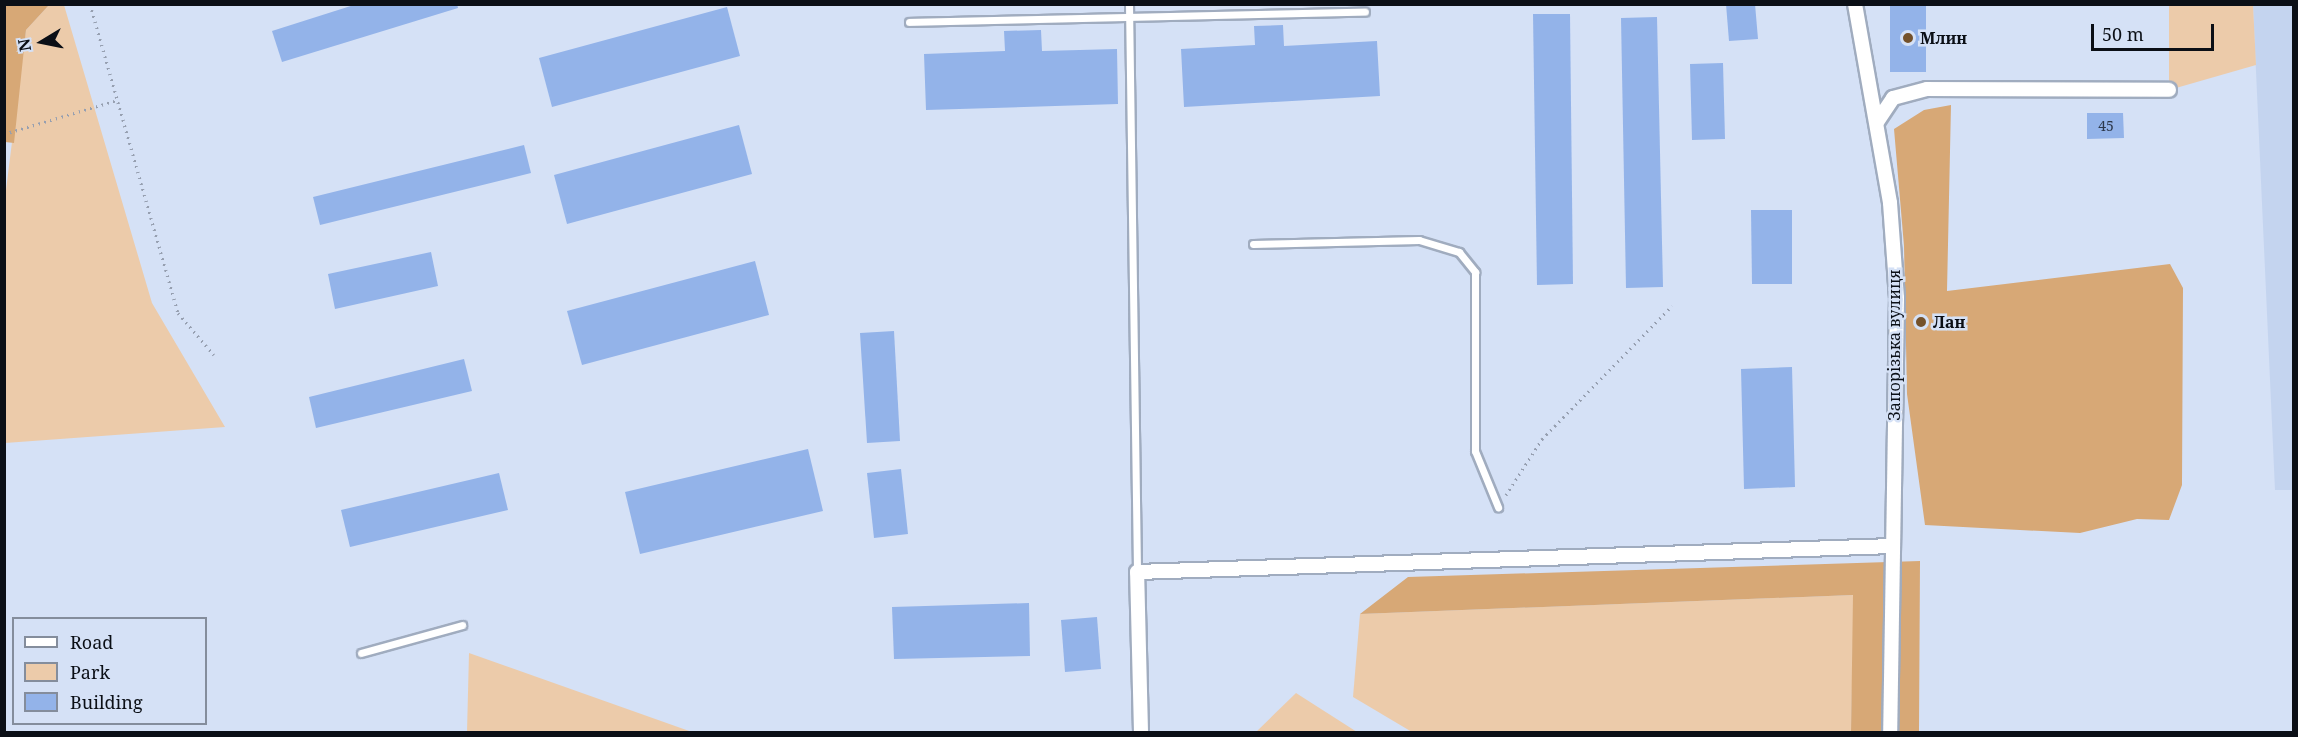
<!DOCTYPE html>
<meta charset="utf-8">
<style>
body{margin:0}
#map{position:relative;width:2298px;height:737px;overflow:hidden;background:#d5e1f6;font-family:"Noto Serif",serif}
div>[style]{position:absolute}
.built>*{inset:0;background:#c4d4ef}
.green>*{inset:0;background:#eccbaa}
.forest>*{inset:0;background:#d7a876}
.building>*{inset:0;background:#93b3e9}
.path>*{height:3px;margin-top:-1.5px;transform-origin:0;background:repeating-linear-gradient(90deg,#969fb0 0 1.5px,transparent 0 6px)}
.roads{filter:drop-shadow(2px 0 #a0acbf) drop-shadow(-2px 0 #a0acbf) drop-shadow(0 2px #a0acbf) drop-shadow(0 -2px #a0acbf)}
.service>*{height:7px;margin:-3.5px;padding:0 3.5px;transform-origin:3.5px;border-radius:3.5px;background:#fff}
.minor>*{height:14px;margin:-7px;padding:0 7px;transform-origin:7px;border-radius:7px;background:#fff}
.dots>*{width:16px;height:16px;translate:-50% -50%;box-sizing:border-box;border:3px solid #d5e1f6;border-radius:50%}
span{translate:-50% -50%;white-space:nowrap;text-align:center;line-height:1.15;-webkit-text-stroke:5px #d5e1f6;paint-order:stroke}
.number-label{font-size:14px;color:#2d384b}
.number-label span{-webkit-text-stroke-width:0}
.poi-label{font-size:16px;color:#0b0f16;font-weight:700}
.left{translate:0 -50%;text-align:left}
.street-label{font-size:16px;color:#0b0f16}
.frame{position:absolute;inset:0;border:6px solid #0b0f16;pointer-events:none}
.legend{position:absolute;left:12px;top:617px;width:195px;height:108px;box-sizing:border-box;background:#d5e1f6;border:2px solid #848d9c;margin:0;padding:8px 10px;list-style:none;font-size:18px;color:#0b0f16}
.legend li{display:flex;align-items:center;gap:12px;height:30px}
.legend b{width:30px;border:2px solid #848d9c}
.north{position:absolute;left:12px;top:12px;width:60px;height:60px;-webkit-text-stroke:4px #d5e1f6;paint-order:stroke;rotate:260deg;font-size:16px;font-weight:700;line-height:24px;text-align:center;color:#0b0f16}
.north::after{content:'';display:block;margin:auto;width:21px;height:27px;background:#0b0f16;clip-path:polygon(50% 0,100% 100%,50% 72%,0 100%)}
.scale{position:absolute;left:2091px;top:24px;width:123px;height:27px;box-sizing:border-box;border:3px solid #0b0f16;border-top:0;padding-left:8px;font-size:18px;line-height:21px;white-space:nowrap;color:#0b0f16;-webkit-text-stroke:4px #d5e1f6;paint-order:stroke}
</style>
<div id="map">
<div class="built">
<div style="clip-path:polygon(2253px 5px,2293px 5px,2293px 490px,2275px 490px)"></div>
</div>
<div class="green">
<div style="clip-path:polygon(49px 5px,64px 5px,152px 303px,225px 427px,5px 443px,4px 206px,26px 30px)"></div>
<div style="clip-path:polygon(2169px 5px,2253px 5px,2256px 65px,2169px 90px)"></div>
<div style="clip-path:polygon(1854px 595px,1851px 732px,1412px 732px,1353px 697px,1360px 614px)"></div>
<div style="clip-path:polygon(469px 653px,692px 732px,467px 732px)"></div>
<div style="clip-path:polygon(1296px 693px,1357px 732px,1256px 732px)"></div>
</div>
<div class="forest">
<div style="clip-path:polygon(4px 5px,49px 5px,26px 30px,14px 143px,5px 142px)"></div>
<div style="clip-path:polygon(1951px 105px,1947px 291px,2170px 264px,2183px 288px,2182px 485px,2169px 520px,2137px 519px,2080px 533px,1925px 525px,1907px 394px,1904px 246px,1894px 129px,1924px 110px)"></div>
<div style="clip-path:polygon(1920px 561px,1919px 732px,1851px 732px,1853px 595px,1360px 614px,1408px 577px)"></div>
</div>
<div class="building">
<div style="clip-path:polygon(357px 4px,457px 4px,458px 8px,282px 62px,272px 31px)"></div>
<div style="clip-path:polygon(1726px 4px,1755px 4px,1758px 39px,1729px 41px)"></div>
<div style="clip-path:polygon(1890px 4px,1926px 4px,1926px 72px,1890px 72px)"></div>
<div style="clip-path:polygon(727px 7px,740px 56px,552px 107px,539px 58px)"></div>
<div style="clip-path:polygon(1533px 14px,1570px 14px,1573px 284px,1537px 285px)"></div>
<div style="clip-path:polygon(1657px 17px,1663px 287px,1626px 288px,1621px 18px)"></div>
<div style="clip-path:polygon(1283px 25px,1284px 46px,1377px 41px,1380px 96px,1184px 107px,1181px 49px,1255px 45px,1254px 26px)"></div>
<div style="clip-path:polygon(1041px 30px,1042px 51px,1117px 49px,1118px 104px,926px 110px,924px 54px,1005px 51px,1004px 31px)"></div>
<div style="clip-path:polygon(1723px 63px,1725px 139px,1692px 140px,1690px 64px)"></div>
<div style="clip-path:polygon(2087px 113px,2123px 113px,2124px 138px,2087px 139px)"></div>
<div style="clip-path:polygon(739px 125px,752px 174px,567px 224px,554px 175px)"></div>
<div style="clip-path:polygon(524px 145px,531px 173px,320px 225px,313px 197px)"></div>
<div style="clip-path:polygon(1751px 210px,1792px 210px,1792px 284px,1752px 284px)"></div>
<div style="clip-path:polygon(431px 252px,438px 286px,335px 309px,328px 274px)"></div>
<div style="clip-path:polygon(755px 261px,769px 315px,582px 365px,567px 311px)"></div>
<div style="clip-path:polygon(894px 331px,900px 441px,867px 443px,860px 333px)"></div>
<div style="clip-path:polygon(464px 359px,472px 391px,316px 428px,309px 397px)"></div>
<div style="clip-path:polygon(1792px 367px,1795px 487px,1744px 489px,1741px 369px)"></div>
<div style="clip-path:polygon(808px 449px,823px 511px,640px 554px,625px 492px)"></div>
<div style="clip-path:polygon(901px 469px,908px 534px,874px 538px,867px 473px)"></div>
<div style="clip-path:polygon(499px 473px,508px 510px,350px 547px,341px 510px)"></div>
<div style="clip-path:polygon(1029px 603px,1030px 656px,894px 659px,892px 607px)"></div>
<div style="clip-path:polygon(1097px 617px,1101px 669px,1065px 672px,1061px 620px)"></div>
</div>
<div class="path">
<div style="left:90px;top:4px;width:321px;rotate:74.1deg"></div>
<div style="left:178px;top:313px;width:55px;rotate:49.4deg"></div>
<div style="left:4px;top:134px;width:118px;rotate:-16.7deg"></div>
<div style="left:1506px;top:495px;width:67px;rotate:-57.3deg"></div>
<div style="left:1542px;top:439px;width:186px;rotate:-45.7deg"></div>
</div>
<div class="roads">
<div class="service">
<div style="left:1129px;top:4px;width:568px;rotate:89.19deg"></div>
<div style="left:909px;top:22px;width:456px;rotate:-1.3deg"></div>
<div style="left:1253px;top:244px;width:166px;rotate:-1.4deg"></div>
<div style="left:1419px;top:240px;width:42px;rotate:16.7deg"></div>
<div style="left:1459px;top:252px;width:26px;rotate:51deg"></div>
<div style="left:1475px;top:272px;width:179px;rotate:90deg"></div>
<div style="left:1475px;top:451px;width:61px;rotate:67.7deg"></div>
<div style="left:361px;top:653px;width:105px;rotate:-15.5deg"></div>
</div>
<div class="minor">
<div style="left:1855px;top:4px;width:202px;rotate:80deg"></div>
<div style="left:1890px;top:203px;width:95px;rotate:85.8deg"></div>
<div style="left:1897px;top:298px;width:434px;rotate:90.9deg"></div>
<div style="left:1877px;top:122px;width:29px;rotate:-56deg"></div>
<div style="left:1893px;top:98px;width:35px;rotate:-15deg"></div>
<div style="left:1927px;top:89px;width:242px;rotate:0.2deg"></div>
<div style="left:1141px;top:732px;width:160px;rotate:-91.4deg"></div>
<div style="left:1137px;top:572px;width:754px;rotate:-1.97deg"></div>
</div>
</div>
<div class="dots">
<div style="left:1908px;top:38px;background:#74512a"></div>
<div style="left:1921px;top:322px;background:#74512a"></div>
</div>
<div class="number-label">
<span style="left:2106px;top:126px">45</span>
</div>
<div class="poi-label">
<span class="left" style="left:1920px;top:38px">Млин</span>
<span class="left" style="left:1933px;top:322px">Лан</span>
</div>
<div class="street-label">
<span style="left:1894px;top:345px;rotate:-90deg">Запорізька вулиця</span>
</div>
<div class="frame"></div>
<ul class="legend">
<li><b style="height:8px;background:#fff"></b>Road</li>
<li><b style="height:16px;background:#eccbaa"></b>Park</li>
<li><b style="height:16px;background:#93b3e9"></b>Building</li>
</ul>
<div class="north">N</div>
<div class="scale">50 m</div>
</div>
